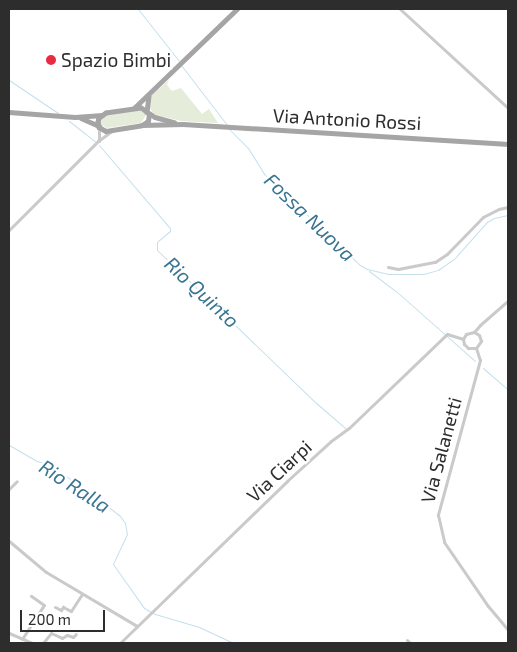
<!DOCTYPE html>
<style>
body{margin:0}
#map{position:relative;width:517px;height:652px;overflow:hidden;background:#fff;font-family:"Exo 2",sans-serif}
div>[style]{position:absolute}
.green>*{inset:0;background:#e5ecda}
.stream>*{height:1px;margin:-0.5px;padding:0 0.5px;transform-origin:0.5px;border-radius:0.5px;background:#c5e0ec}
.minor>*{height:3px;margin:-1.5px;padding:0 1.5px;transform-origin:1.5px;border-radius:1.5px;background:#cacaca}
.major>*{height:4.5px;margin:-2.25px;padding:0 2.25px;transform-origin:2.25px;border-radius:2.25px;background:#a5a5a5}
.dots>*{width:14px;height:14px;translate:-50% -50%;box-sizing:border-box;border:2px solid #fff;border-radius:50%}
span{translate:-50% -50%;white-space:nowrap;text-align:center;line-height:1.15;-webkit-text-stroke:5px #fff;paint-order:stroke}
.poi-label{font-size:19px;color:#2d2d2d}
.left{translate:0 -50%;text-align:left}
.street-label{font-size:19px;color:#2d2d2d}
.water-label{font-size:20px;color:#397592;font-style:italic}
.frame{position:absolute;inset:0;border:10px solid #2d2d2d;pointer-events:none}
.scale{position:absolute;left:20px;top:610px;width:85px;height:22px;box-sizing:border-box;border:2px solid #2d2d2d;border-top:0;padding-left:6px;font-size:15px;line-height:18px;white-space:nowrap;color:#2d2d2d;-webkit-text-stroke:4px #fff;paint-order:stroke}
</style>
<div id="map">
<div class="green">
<div style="clip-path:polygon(169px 80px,167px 85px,172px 91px,181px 88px,202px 114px,209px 109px,218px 123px,181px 121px,153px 114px,149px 106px,151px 96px)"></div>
<div style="clip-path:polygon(140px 110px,146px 115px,141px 123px,107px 128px,100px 124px,101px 119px,106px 115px)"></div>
</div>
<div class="stream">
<div style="left:138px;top:9px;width:66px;rotate:51.7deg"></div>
<div style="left:181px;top:65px;width:76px;rotate:52.5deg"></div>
<div style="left:9px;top:80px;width:59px;rotate:34deg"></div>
<div style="left:69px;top:121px;width:33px;rotate:38deg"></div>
<div style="left:229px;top:129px;width:27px;rotate:45deg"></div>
<div style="left:248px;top:148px;width:31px;rotate:58deg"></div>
<div style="left:264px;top:174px;width:132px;rotate:43.5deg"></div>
<div style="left:360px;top:265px;width:8px;rotate:30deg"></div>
<div style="left:367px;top:269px;width:23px;rotate:13deg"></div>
<div style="left:389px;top:274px;width:34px"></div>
<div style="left:423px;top:274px;width:16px;rotate:-15deg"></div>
<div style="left:438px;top:270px;width:19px;rotate:-35deg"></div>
<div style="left:454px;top:259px;width:50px;rotate:-48.3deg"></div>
<div style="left:487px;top:222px;width:8px;rotate:-30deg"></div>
<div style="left:494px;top:218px;width:14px;rotate:-12deg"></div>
<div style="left:99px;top:145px;width:109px;rotate:49.5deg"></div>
<div style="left:170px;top:228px;width:3px;rotate:90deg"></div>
<div style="left:170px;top:231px;width:17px;rotate:140deg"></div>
<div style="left:157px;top:242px;width:8px;rotate:90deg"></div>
<div style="left:157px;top:250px;width:219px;rotate:43.9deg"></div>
<div style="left:315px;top:402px;width:40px;rotate:41deg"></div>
<div style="left:369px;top:271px;width:35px;rotate:37deg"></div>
<div style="left:397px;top:292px;width:104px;rotate:41.5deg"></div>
<div style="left:483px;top:368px;width:33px;rotate:41deg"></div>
<div style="left:9px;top:445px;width:32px;rotate:30deg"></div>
<div style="left:37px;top:461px;width:10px;rotate:17deg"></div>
<div style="left:47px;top:464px;width:43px;rotate:32.6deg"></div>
<div style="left:83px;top:487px;width:47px;rotate:38.1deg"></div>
<div style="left:120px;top:516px;width:9px;rotate:54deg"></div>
<div style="left:125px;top:523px;width:11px;rotate:80deg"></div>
<div style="left:127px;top:534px;width:33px;rotate:115deg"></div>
<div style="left:113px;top:564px;width:54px;rotate:54.8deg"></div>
<div style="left:144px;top:608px;width:13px;rotate:29deg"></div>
<div style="left:155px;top:614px;width:46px;rotate:16.5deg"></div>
<div style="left:199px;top:627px;width:38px;rotate:25deg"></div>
</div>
<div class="minor">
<div style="left:400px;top:9px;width:147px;rotate:42.5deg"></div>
<div style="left:99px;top:141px;width:14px;rotate:-90deg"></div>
<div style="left:9px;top:230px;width:126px;rotate:-45deg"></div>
<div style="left:98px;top:141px;width:19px;rotate:-36deg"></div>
<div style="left:388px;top:267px;width:10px;rotate:11deg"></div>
<div style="left:398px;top:269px;width:38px;rotate:-11deg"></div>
<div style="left:435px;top:262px;width:14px;rotate:-34deg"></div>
<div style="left:447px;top:254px;width:52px;rotate:-45.8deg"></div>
<div style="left:483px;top:217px;width:18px;rotate:-27deg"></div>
<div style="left:499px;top:209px;width:9px;rotate:-13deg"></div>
<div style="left:474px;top:332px;width:9px;rotate:-49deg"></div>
<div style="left:480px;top:325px;width:37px;rotate:-41deg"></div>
<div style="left:463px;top:339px;width:5px;rotate:79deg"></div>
<div style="left:464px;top:344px;width:6px;rotate:45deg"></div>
<div style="left:468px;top:348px;width:8px"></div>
<div style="left:476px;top:348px;width:9px;rotate:-54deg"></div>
<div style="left:481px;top:341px;width:6px;rotate:-108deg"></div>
<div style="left:479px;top:335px;width:6px;rotate:-149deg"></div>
<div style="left:463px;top:339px;width:6px;rotate:-59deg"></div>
<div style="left:466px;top:334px;width:8px;rotate:-14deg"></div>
<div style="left:476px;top:348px;width:13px;rotate:72deg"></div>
<div style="left:480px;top:360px;width:161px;rotate:105.2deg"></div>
<div style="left:438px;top:515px;width:28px;rotate:77deg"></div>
<div style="left:444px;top:542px;width:78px;rotate:55.5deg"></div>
<div style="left:488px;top:606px;width:31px;rotate:50deg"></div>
<div style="left:9px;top:489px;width:11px;rotate:-45deg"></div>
<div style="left:9px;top:541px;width:48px;rotate:40deg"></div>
<div style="left:46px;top:572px;width:106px;rotate:30.7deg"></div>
<div style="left:55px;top:607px;width:7px;rotate:27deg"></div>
<div style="left:61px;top:610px;width:4px;rotate:-56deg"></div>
<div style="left:63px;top:607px;width:9px;rotate:27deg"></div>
<div style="left:71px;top:611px;width:20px;rotate:-57deg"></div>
<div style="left:9px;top:633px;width:25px;rotate:23deg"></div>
<div style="left:22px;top:639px;width:40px;rotate:-57.1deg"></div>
<div style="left:44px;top:605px;width:16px;rotate:-145deg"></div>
<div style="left:407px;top:640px;width:4px;rotate:45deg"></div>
<div style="left:43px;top:643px;width:13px;rotate:-51deg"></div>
<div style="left:51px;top:633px;width:12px;rotate:24deg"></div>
<div style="left:62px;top:638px;width:6px;rotate:-31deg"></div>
<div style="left:67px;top:635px;width:6px;rotate:18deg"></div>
<div style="left:73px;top:637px;width:4px;rotate:-45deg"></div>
<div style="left:120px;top:643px;width:233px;rotate:-44.1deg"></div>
<div style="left:287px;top:481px;width:59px;rotate:-42.3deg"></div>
<div style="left:331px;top:441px;width:22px;rotate:-36deg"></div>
<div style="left:349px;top:428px;width:136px;rotate:-43.8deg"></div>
<div style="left:447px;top:334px;width:17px;rotate:17deg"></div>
</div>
<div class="major">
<div style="left:149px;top:96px;width:16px;rotate:97deg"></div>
<div style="left:147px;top:112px;width:9px;rotate:32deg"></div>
<div style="left:155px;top:117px;width:20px;rotate:15deg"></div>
<div style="left:134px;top:108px;width:143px;rotate:-43.9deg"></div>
<div style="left:9px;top:112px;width:66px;rotate:4.3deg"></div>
<div style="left:75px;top:117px;width:27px;rotate:-4deg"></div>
<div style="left:81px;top:118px;width:20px;rotate:24deg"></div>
<div style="left:142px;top:125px;width:7px;rotate:-34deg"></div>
<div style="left:148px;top:121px;width:7px;rotate:-82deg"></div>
<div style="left:149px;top:114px;width:10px;rotate:-143deg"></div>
<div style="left:141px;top:108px;width:35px;rotate:172deg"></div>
<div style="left:106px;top:113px;width:9px;rotate:144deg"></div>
<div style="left:99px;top:118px;width:4px;rotate:104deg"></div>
<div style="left:98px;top:122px;width:5px;rotate:79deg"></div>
<div style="left:99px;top:127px;width:8px;rotate:30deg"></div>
<div style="left:106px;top:131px;width:36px;rotate:-9deg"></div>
<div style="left:142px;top:125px;width:41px;rotate:-1.4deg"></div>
<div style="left:183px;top:124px;width:326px;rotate:3.5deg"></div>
</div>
<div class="dots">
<div style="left:51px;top:60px;background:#eb2942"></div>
</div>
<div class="poi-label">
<span class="left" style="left:61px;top:60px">Spazio Bimbi</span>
</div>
<div class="street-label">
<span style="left:347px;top:119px;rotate:3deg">Via Antonio Rossi</span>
<span style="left:441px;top:450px;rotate:-75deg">Via Salanetti</span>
<span style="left:279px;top:471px;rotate:-43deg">Via Ciarpi</span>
</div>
<div class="water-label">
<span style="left:310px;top:217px;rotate:44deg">Fossa Nuova</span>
<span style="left:202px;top:292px;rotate:43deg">Rio Quinto</span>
<span style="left:75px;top:486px;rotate:33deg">Rio Ralla</span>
</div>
<div class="frame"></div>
<div class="scale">200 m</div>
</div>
